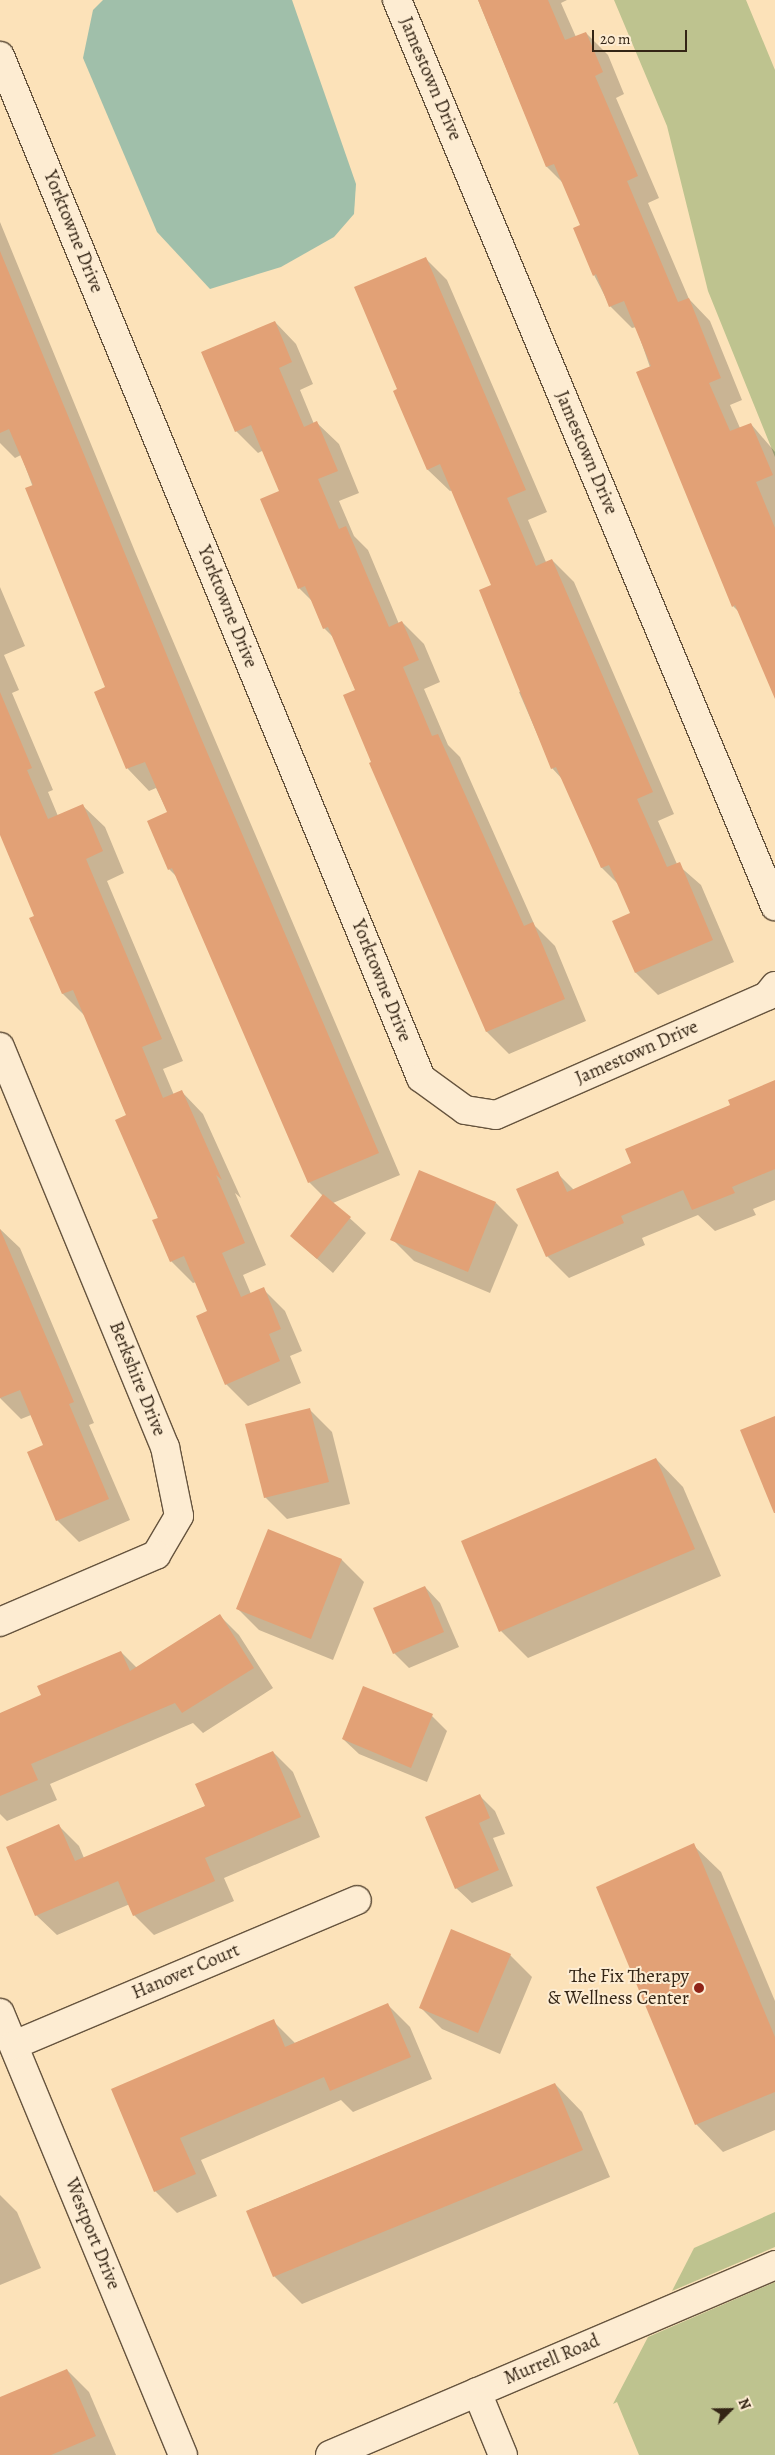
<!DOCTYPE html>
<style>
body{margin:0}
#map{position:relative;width:775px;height:2455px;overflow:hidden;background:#fce2b9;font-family:Alegreya,serif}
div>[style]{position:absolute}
.green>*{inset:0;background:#bec38f}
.water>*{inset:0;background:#a0bfaa}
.shadow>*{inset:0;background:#0003}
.building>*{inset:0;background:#e2a176}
.roads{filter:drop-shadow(1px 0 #66543e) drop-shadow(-1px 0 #66543e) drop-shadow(0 1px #66543e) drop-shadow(0 -1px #66543e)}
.minor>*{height:28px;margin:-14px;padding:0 14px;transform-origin:14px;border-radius:14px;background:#fdecd2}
.dots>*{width:14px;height:14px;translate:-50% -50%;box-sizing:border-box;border:2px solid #fdecd2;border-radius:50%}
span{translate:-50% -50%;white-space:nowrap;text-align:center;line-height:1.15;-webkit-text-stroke:4px #fdecd2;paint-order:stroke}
.street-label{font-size:19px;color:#342515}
.poi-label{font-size:19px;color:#342515}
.right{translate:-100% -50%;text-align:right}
.north{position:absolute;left:705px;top:2385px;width:50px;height:50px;-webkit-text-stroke:4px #fdecd2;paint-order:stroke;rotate:67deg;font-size:14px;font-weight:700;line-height:20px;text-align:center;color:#342515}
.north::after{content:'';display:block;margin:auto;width:18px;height:22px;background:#342515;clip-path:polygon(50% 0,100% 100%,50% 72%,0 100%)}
.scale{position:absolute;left:592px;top:30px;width:95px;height:22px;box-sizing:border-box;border:2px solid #342515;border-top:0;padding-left:6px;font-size:15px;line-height:18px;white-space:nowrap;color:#342515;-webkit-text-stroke:4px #fdecd2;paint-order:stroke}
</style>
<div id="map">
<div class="green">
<div style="clip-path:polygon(614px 0,746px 0,775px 70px,775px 457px,708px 291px,667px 126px)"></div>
<div style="clip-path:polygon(775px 2212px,775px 2247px,672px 2291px,694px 2248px)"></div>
<div style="clip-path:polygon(775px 2282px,775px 2455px,639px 2455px,617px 2402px,613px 2404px,648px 2337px)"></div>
</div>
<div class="water">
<div style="clip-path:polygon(103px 0,292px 0,356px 184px,354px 214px,334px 237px,281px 267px,210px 289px,157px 232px,83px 58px,93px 10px)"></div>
</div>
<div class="shadow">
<div style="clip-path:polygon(478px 0,567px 0,561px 3px,576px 37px,586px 33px,608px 55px,624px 94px,616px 98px,659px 198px,648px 203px,689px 299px,710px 321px,742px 400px,730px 405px,740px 428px,751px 424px,775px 452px,775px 696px,740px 613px,733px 606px,636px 327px,632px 328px,610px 306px,594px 275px,582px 226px,563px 183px,547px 167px)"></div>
<div style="clip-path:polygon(0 222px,136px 554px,400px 1175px,333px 1203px,366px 1233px,333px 1273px,291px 1236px,323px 1196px,309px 1182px,178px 878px,169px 869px,168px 813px,156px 788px,149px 791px,128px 769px,95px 693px,107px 688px,21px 455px,15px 458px,0 443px)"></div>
<div style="clip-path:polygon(425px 258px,447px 280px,547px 512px,528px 520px,546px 562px,552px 560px,574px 582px,674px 814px,658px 821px,677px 864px,701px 885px,734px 962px,658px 995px,636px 973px,631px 914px,619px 885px,602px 868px,563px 780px,552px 768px,519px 692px,523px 691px,493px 585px,453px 490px,450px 491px,428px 470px,399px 389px)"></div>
<div style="clip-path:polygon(275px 322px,296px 344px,313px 384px,300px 390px,314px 424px,317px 423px,339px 444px,359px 493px,339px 501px,354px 536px,368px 550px,399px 624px,402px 622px,424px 644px,440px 682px,424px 689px,448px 745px,460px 757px,535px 926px,555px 946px,586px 1021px,509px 1054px,487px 1032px,371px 764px,373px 763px,356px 691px,334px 638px,324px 628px,313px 602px,299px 588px,281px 491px,264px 450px,258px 453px,236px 431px)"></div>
<div style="clip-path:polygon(0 587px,25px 646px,4px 655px,19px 690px,12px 693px,53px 790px,48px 792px,58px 816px,83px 806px,105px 827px,124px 873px,107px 881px,183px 1061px,163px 1069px,174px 1095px,182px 1092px,203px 1114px,241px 1198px,235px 1193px,266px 1265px,243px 1275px,251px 1294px,263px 1289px,285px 1311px,302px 1351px,290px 1356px,301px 1383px,248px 1406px,226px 1384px,209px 1312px,196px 1282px,193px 1283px,171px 1261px,127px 1116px,85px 1016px,63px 994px,31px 919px,36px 917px,0 832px)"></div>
<div style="clip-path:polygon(775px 1081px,775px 1200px,753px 1209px,756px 1215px,715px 1231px,698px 1215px,642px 1238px,645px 1245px,569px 1278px,547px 1256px,557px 1173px,574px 1190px,633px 1164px)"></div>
<div style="clip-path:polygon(496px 1203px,518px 1225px,490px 1293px,414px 1261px,392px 1239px)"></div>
<div style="clip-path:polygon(0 1229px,20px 1248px,94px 1423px,89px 1425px,130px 1520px,79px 1542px,57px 1520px,29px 1453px,45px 1446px,31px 1415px,21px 1419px,0 1398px)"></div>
<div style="clip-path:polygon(310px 1410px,332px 1432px,350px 1504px,287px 1519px,265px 1497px)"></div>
<div style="clip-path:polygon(656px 1459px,683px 1487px,721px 1576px,528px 1658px,501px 1631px)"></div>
<div style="clip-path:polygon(269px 1531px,342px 1560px,364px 1582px,333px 1660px,259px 1630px,237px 1608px)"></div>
<div style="clip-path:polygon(425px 1587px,440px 1603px,459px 1647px,409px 1668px,394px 1653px)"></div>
<div style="clip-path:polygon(219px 1615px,239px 1635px,273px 1688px,203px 1733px,193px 1723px,50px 1784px,57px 1800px,7px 1821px,0 1814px,0 1714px,43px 1696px,121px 1652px,137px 1668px)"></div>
<div style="clip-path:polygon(432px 1716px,447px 1731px,427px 1782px,359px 1754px,343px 1739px)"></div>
<div style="clip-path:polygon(273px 1752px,293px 1772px,320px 1837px,224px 1878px,234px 1901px,154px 1935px,134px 1915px,130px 1904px,57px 1935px,36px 1915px,59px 1826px,79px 1846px,84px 1858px,206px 1806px)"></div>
<div style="clip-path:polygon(480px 1796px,495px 1811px,505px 1834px,493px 1838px,513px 1886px,472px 1903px,456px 1888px)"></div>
<div style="clip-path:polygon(693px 1845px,721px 1872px,775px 2001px,775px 2130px,723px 2152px,696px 2124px)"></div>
<div style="clip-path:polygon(510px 1955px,532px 1977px,500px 2054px,442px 2029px,420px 2007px)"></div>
<div style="clip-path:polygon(388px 2005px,410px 2027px,432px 2079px,353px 2112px,341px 2100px,201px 2160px,217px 2196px,177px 2213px,155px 2191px,113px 2090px,273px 2021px,295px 2043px)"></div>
<div style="clip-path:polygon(555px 2084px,582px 2112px,610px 2177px,302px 2304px,274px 2276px,247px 2211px)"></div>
<div style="clip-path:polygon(0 2195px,17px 2212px,41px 2268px,0 2285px)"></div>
<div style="clip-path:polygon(67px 2370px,89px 2392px,116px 2455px,5px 2455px,0 2443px,0 2399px)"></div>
</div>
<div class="building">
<div style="clip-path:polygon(478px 0,548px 0,565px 40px,586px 32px,603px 72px,595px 76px,638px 176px,627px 181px,678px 302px,689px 298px,721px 378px,709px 383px,730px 431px,751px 423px,773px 475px,756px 482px,775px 528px,775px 699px,735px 605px,732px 607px,636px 372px,651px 366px,624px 301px,609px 307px,596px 274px,593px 276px,573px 228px,580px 225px,554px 164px,546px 167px)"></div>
<div style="clip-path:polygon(0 251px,201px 738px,379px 1153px,308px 1183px,172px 868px,168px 870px,147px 821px,167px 812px,145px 762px,126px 769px,94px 692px,105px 687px,25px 488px,33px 485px,9px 429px,0 433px)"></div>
<div style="clip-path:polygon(426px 257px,526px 490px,507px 498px,536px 566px,552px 559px,653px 792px,637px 799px,667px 867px,680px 862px,713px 940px,635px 973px,612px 921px,630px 913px,609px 865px,601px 868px,556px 767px,551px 769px,479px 590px,491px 585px,440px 464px,427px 470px,393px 391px,397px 389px,354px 287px)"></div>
<div style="clip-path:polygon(275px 321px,292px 362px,279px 368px,304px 427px,317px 421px,338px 471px,318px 479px,339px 529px,346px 526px,389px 627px,402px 621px,419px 660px,403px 667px,432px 736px,438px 734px,524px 926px,533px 922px,565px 999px,486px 1032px,369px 763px,371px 762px,343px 695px,355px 690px,328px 627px,323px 629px,305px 586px,298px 589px,260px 499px,279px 491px,251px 425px,235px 432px,201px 352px)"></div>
<div style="clip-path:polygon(0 692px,32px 768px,27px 770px,48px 819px,83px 804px,103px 851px,86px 859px,162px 1039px,142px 1047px,163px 1098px,182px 1090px,222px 1180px,216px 1175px,245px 1243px,222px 1253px,241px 1297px,264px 1287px,281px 1329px,269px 1334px,280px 1361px,225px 1385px,196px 1316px,207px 1311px,184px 1256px,170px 1262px,152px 1220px,158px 1218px,115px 1120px,126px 1115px,73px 990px,62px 994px,29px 918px,34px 916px,0 835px)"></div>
<div style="clip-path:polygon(775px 1080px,775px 1169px,732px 1187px,735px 1193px,692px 1210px,683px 1190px,621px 1216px,624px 1223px,546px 1257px,516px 1189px,558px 1171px,567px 1192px,631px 1163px,625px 1149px,730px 1105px,728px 1100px)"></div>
<div style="clip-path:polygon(419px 1170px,496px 1202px,468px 1272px,390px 1240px)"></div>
<div style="clip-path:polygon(323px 1194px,351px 1217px,317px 1259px,290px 1236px)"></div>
<div style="clip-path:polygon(0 1229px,74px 1402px,69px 1404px,109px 1499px,56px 1521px,27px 1452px,43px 1445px,20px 1390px,0 1398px)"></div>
<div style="clip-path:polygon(310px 1408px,329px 1482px,264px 1498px,245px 1424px)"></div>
<div style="clip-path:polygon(775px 1416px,775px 1513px,774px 1513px,740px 1430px)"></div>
<div style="clip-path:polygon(656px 1458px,695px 1549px,499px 1632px,461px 1541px)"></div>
<div style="clip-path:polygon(268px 1529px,342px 1559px,311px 1639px,236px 1609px)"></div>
<div style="clip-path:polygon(425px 1586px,444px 1632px,393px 1654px,373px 1608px)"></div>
<div style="clip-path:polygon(220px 1614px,254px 1668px,182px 1713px,175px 1703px,31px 1764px,38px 1780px,0 1796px,0 1713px,41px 1695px,37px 1686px,121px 1651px,130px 1671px)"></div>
<div style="clip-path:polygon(363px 1686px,433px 1714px,411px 1768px,342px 1739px)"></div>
<div style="clip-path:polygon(273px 1751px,301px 1817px,205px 1858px,215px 1881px,133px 1916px,118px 1881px,35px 1916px,6px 1847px,59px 1824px,75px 1861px,205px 1806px,195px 1784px)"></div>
<div style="clip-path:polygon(480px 1794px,490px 1818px,479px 1823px,499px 1870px,455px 1889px,425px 1817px)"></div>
<div style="clip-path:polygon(694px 1843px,775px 2037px,775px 2092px,695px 2125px,596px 1887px)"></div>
<div style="clip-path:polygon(451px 1929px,511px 1954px,478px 2033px,419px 2008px)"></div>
<div style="clip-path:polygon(388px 2003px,411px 2057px,330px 2091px,324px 2077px,180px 2138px,196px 2174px,154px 2192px,111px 2089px,274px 2019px,285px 2047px)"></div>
<div style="clip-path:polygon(555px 2083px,583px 2150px,273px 2277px,246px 2211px)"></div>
<div style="clip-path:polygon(67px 2369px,96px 2436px,51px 2455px,0 2455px,0 2397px)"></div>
</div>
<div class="roads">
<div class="minor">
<div style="left:397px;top:0;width:982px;rotate:67.35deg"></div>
<div style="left:0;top:56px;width:1105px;rotate:67.61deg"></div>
<div style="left:421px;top:1078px;width:54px;rotate:36deg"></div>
<div style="left:465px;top:1110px;width:31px;rotate:9deg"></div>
<div style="left:496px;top:1115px;width:296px;rotate:-23.7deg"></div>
<div style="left:767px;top:996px;width:13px;rotate:-51deg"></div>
<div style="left:0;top:1047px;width:433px;rotate:67.6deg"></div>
<div style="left:165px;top:1447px;width:70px;rotate:78.5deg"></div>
<div style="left:179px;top:1516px;width:45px;rotate:120.5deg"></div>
<div style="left:156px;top:1555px;width:170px;rotate:156.8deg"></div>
<div style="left:0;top:2013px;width:478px;rotate:67.5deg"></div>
<div style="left:14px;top:2045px;width:372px;rotate:-22.9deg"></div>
<div style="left:477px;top:2392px;width:68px;rotate:67.6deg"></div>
<div style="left:330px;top:2455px;width:484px;rotate:-23.1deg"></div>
</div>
</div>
<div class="dots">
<div style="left:699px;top:1988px;background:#8f2418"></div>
</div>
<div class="street-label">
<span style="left:430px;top:79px;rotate:67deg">Jamestown Drive</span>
<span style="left:73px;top:232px;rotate:68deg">Yorktowne Drive</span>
<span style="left:586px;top:453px;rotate:67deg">Jamestown Drive</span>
<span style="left:227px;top:607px;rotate:68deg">Yorktowne Drive</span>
<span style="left:381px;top:981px;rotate:68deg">Yorktowne Drive</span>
<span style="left:637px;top:1053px;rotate:-24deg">Jamestown Drive</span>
<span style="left:137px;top:1379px;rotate:68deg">Berkshire Drive</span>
<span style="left:186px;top:1972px;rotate:-23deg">Hanover Court</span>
<span style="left:92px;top:2234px;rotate:68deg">Westport Drive</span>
<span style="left:552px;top:2360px;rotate:-23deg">Murrell Road</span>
</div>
<div class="poi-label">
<span class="right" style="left:689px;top:1988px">The Fix Therapy<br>&amp; Wellness Center</span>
</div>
<div class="north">N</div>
<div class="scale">20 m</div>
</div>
